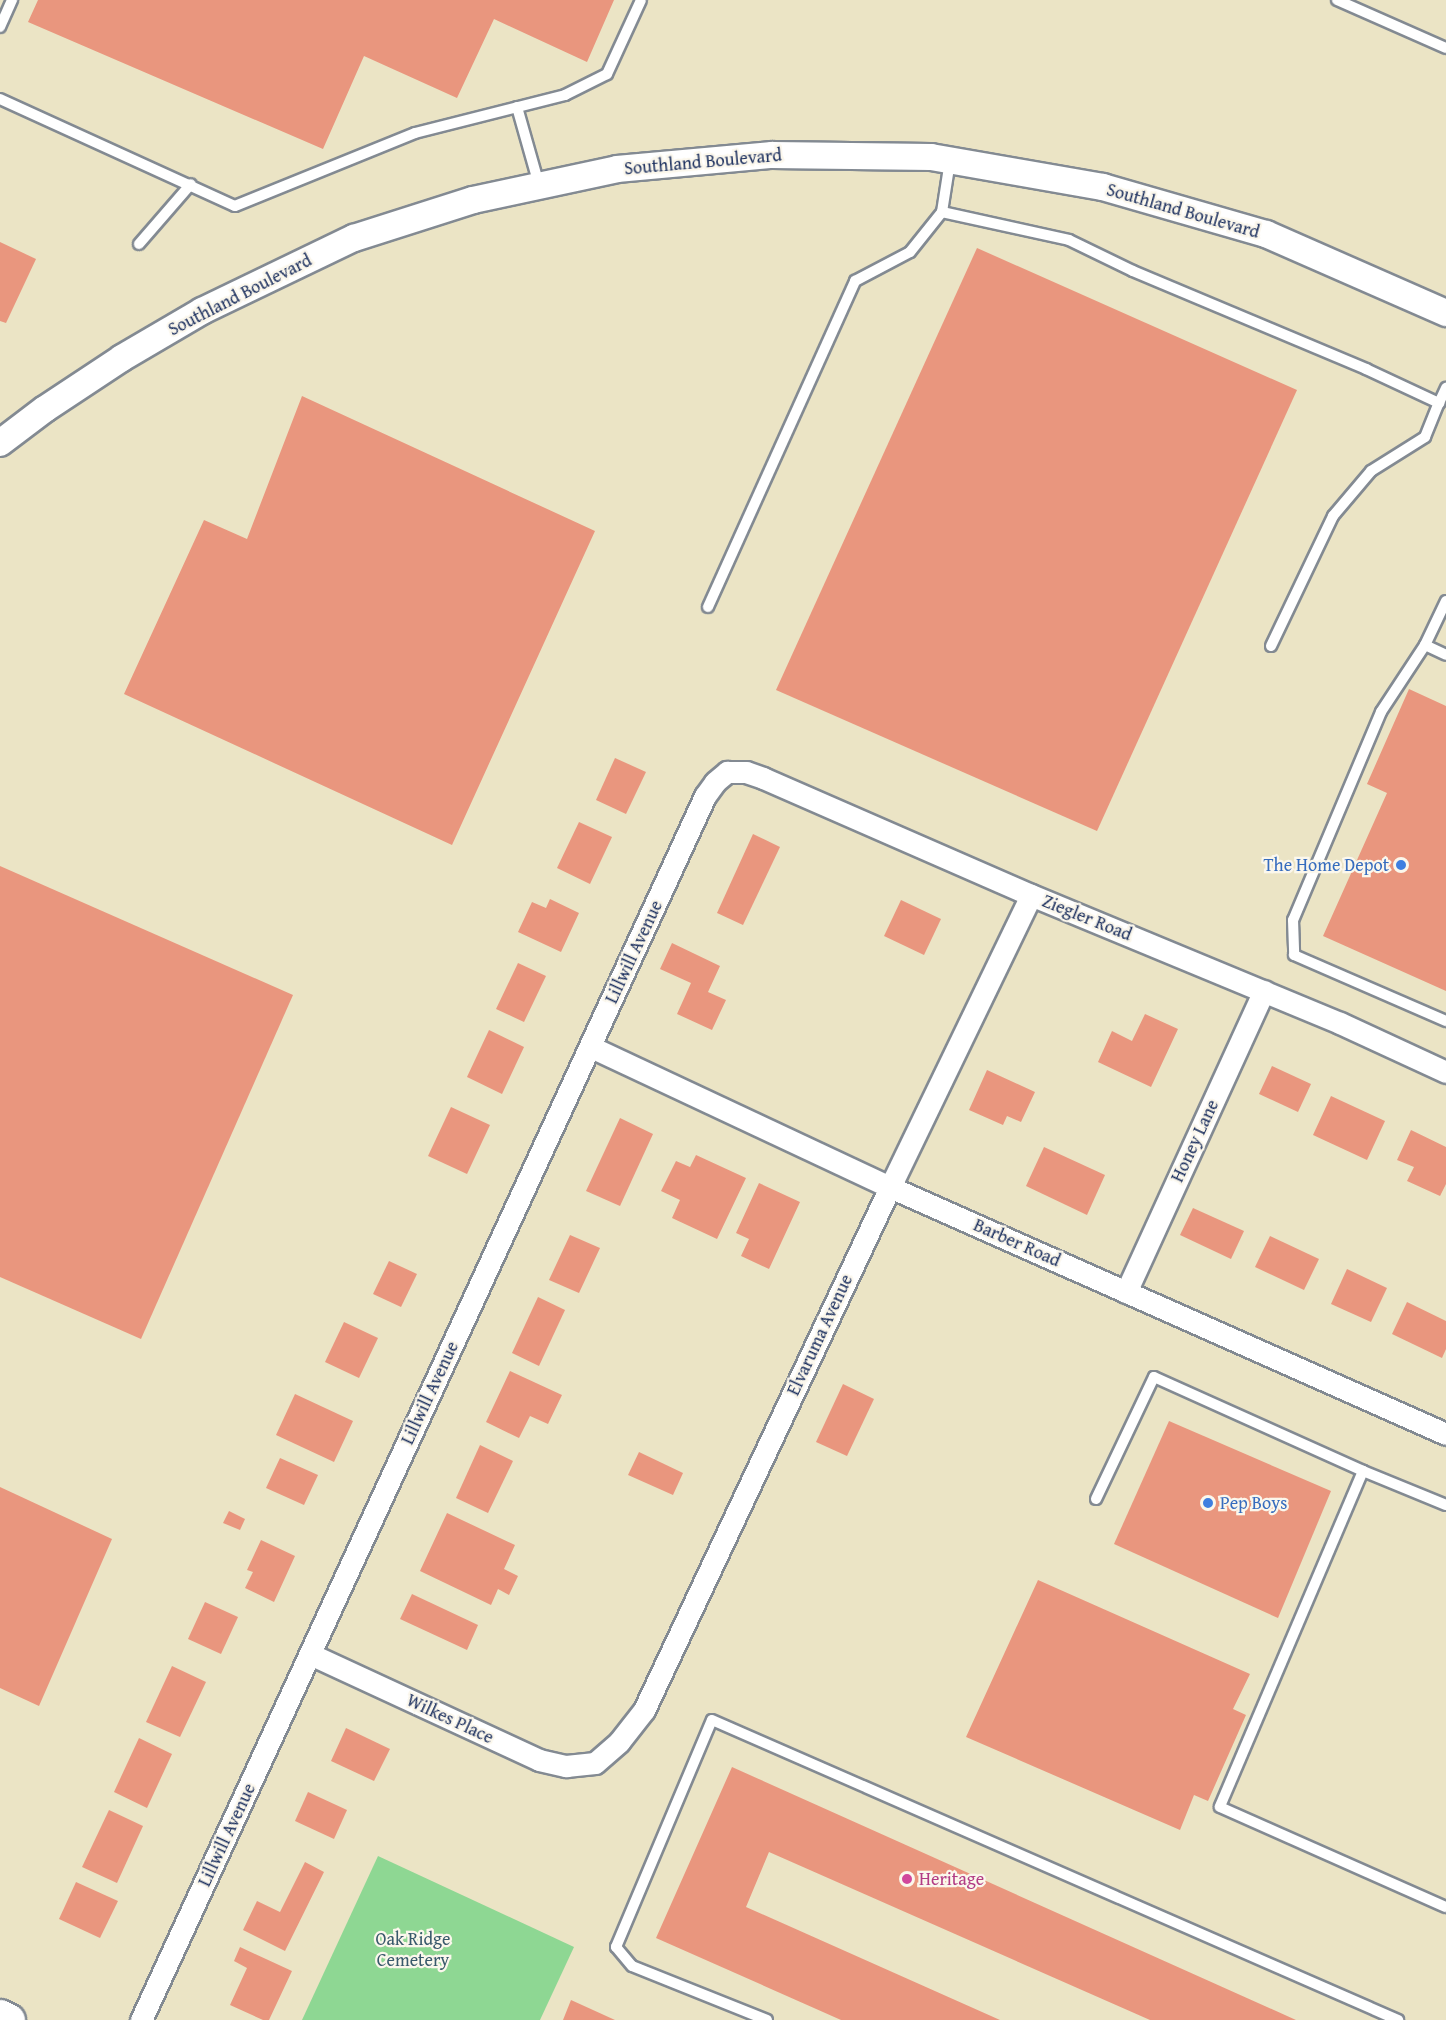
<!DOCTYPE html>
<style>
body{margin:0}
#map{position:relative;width:1446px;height:2020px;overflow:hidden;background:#ebe4c5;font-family:"Gentium Book Plus",serif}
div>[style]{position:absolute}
.green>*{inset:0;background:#8ed793}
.building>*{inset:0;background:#e9967e}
.roads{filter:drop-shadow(2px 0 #838a92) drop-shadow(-2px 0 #838a92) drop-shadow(0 2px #838a92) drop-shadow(0 -2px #838a92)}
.service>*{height:10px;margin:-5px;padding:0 5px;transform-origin:5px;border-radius:5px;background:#fff}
.minor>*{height:21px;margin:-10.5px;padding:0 10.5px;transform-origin:10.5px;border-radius:10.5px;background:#fff}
.tertiary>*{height:26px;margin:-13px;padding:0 13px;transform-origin:13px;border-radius:13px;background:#fff}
.primary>*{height:33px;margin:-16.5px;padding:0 16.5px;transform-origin:16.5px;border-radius:16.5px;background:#fff}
.dots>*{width:16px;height:16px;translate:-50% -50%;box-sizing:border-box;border:3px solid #fbf7ec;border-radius:50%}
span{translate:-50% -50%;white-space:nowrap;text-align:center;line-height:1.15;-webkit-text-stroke:4.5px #fbf7ec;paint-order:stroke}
.street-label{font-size:18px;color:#1b2f5e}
.shop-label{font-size:18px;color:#366cbe}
.right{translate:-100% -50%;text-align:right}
.left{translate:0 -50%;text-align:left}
.hotel-label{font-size:18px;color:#b23c85}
.park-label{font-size:18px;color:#38596b}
</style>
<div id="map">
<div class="green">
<div style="clip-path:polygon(378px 1856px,574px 1947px,540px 2020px,302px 2020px)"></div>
</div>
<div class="building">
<div style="clip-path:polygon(38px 0,614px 0,587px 62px,494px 19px,457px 98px,364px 56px,323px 149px,28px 22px)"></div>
<div style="clip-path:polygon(0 242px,36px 259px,6px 323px,0 321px)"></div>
<div style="clip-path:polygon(977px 248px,1297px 390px,1097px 831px,776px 690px)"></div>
<div style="clip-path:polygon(302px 396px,595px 531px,452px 845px,124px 694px,204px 520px,247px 539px)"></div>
<div style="clip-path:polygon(1409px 689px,1446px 706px,1446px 991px,1323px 936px,1387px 793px,1367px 784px)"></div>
<div style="clip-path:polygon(615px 758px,646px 772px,626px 814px,596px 800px)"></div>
<div style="clip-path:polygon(579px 822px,612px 837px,590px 884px,557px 868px)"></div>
<div style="clip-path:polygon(753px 834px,780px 847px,743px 925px,717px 913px)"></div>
<div style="clip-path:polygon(0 866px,293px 995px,141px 1339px,0 1277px)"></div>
<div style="clip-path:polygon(550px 899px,579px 913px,561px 952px,518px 932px,532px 902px,546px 908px)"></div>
<div style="clip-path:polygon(901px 900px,941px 919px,924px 955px,884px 936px)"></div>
<div style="clip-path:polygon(672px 943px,720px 966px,708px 992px,726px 1000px,712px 1030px,677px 1014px,691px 983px,660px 969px)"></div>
<div style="clip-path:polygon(518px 963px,546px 976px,524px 1022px,496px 1009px)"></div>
<div style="clip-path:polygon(1145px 1014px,1178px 1029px,1151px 1087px,1098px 1062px,1112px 1031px,1132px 1041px)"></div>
<div style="clip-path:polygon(489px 1030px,524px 1047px,502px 1094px,467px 1077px)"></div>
<div style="clip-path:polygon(1272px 1066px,1311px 1084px,1298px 1112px,1259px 1094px)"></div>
<div style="clip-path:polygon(987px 1070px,1035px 1092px,1021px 1122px,1007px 1116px,1003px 1125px,969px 1110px)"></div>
<div style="clip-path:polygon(1331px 1096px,1385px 1121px,1367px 1160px,1313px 1135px)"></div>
<div style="clip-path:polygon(451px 1107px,490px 1125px,467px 1174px,428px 1156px)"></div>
<div style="clip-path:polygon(620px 1118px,653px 1134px,620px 1206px,586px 1191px)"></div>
<div style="clip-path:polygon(1411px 1130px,1446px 1147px,1446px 1184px,1440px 1196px,1407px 1181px,1414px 1167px,1397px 1160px)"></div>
<div style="clip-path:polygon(1044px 1147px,1105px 1175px,1087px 1215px,1026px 1186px)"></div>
<div style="clip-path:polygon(696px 1155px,746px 1178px,717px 1239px,672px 1218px,680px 1200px,661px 1191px,676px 1161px,690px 1167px)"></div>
<div style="clip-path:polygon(759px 1183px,800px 1202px,769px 1269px,741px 1256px,749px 1239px,736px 1233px)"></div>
<div style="clip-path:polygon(1193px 1208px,1244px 1231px,1231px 1259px,1180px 1235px)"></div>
<div style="clip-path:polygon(570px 1235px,600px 1248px,579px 1293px,549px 1280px)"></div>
<div style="clip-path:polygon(1270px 1236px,1319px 1259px,1304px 1290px,1255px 1267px)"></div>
<div style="clip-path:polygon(389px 1261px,417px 1274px,401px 1307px,373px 1294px)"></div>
<div style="clip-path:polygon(1347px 1269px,1387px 1288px,1371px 1322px,1331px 1304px)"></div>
<div style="clip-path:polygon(538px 1297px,565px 1310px,539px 1366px,512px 1353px)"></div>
<div style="clip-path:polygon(1407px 1302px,1446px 1321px,1446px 1349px,1442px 1358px,1392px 1334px)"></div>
<div style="clip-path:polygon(344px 1322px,378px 1338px,359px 1378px,325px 1362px)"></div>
<div style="clip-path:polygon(510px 1371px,562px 1395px,548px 1424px,530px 1416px,519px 1438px,486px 1422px)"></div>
<div style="clip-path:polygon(843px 1384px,874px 1399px,847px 1456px,816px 1442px)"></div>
<div style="clip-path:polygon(295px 1394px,353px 1421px,334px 1462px,276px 1435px)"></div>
<div style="clip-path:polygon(1169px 1421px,1331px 1491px,1278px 1618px,1114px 1544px)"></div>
<div style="clip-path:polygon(480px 1445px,513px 1461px,488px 1513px,456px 1498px)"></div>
<div style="clip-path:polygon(639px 1452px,683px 1473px,673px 1495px,628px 1475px)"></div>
<div style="clip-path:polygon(280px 1458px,318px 1475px,304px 1505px,266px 1488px)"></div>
<div style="clip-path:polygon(0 1487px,112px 1539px,39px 1706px,0 1688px)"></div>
<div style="clip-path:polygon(229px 1511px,245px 1519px,240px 1530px,223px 1523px)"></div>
<div style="clip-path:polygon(447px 1513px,515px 1545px,504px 1569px,518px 1576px,509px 1595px,498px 1589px,491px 1605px,420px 1571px)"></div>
<div style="clip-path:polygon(261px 1540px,295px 1556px,274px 1602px,245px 1588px,253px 1572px,247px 1570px)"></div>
<div style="clip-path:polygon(1038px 1580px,1250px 1674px,1233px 1709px,1246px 1715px,1208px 1801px,1194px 1795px,1180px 1830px,966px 1737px)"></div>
<div style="clip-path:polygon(412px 1594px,478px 1625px,467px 1650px,400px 1619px)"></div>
<div style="clip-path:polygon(205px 1602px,238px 1617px,221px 1654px,188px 1639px)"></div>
<div style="clip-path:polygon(172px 1666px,206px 1682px,180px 1737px,146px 1722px)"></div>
<div style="clip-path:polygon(346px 1728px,390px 1749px,374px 1781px,331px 1761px)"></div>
<div style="clip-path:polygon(139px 1738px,172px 1754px,147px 1808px,114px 1792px)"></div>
<div style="clip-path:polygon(732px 1767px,1296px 2020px,1150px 2020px,769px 1852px,746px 1907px,1000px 2020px,841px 2020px,656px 1938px)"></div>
<div style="clip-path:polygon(308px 1792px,347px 1810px,334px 1839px,295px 1821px)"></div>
<div style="clip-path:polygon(109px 1810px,143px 1826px,117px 1883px,82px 1867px)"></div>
<div style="clip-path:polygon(305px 1862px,324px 1872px,285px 1951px,243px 1930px,257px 1901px,280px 1912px)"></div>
<div style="clip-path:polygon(76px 1882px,118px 1901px,100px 1938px,59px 1919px)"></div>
<div style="clip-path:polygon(240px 1947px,292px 1971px,269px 2020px,263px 2020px,230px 2005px,247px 1968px,234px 1961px)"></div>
<div style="clip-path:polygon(571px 2000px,615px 2020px,563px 2020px)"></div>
</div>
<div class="roads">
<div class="service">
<div style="left:1337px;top:0;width:119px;rotate:23.8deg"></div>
<div style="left:0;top:27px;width:30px;rotate:-66deg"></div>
<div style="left:0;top:99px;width:258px;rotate:24.5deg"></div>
<div style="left:235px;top:206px;width:194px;rotate:-22.1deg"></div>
<div style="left:415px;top:133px;width:155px;rotate:-14.2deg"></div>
<div style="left:565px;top:95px;width:47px;rotate:-26.6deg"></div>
<div style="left:607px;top:74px;width:81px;rotate:-65.3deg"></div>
<div style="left:517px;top:107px;width:81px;rotate:74.2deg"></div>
<div style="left:942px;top:212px;width:130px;rotate:12.4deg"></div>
<div style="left:1069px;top:240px;width:71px;rotate:25.8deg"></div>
<div style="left:1133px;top:271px;width:253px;rotate:22.8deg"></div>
<div style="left:1366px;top:369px;width:81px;rotate:25deg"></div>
<div style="left:1439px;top:403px;width:17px;rotate:-65deg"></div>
<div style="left:139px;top:244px;width:79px;rotate:-49.1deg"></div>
<div style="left:1446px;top:601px;width:49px;rotate:115.5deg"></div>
<div style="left:1425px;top:645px;width:23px;rotate:25deg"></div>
<div style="left:708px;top:607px;width:358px;rotate:-65.7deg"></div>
<div style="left:855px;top:281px;width:62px;rotate:-27.8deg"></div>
<div style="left:910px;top:252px;width:51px;rotate:-51.3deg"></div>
<div style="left:942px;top:212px;width:52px;rotate:-81.1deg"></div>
<div style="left:1425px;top:645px;width:80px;rotate:123.3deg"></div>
<div style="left:1381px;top:712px;width:226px;rotate:112.9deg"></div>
<div style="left:1293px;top:920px;width:35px;rotate:88deg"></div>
<div style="left:1294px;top:955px;width:166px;rotate:23.5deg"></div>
<div style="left:1271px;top:646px;width:144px;rotate:-64.5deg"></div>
<div style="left:1333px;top:516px;width:59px;rotate:-49.8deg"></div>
<div style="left:1371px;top:471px;width:64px;rotate:-32.2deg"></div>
<div style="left:1425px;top:437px;width:37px;rotate:-68deg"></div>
<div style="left:1096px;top:1499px;width:135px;rotate:-64.6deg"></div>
<div style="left:1154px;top:1377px;width:229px;rotate:24.2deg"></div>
<div style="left:1446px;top:1505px;width:90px;rotate:-157.7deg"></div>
<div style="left:1363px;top:1471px;width:365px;rotate:113.1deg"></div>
<div style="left:1220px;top:1807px;width:247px;rotate:23.9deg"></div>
<div style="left:767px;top:2020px;width:145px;rotate:-158.2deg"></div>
<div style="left:632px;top:1966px;width:25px;rotate:-130deg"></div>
<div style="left:616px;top:1947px;width:246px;rotate:-67.1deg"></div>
<div style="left:712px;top:1720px;width:749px;rotate:23.62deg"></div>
</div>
<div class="minor">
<div style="left:591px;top:1047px;width:330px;rotate:25.1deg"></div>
<div style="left:890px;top:1187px;width:608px;rotate:23.95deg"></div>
<div style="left:1126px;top:1292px;width:331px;rotate:-65.4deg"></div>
<div style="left:310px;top:1654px;width:252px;rotate:24.8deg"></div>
<div style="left:539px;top:1760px;width:28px;rotate:13deg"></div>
<div style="left:566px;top:1766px;width:29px;rotate:-6deg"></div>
<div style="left:595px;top:1763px;width:32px;rotate:-41deg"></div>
<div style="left:619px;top:1742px;width:41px;rotate:-52deg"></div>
<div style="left:644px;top:1710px;width:578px;rotate:-64.81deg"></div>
<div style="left:890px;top:1187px;width:324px;rotate:-64.2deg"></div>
<div style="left:141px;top:2020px;width:1348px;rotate:-65.26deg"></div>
<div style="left:705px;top:796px;width:17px;rotate:-54deg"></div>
<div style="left:715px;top:782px;width:16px;rotate:-40deg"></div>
<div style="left:727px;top:772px;width:19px"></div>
<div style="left:746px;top:772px;width:18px;rotate:19deg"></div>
<div style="left:763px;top:778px;width:292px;rotate:23.6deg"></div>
<div style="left:1031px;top:895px;width:334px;rotate:22.5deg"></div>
<div style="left:1340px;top:1023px;width:117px;rotate:24.8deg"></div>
</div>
<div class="tertiary">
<div style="left:0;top:443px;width:56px;rotate:-37.1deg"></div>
<div style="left:45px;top:409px;width:92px;rotate:-33.5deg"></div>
<div style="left:122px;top:358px;width:93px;rotate:-30.4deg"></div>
<div style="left:202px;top:311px;width:169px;rotate:-25.7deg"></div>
<div style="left:354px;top:238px;width:125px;rotate:-17.7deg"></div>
<div style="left:473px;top:200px;width:147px;rotate:-12.1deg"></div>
<div style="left:617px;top:169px;width:156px;rotate:-5.2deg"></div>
<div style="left:772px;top:155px;width:159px;rotate:0.7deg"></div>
<div style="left:931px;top:157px;width:175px;rotate:9.9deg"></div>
<div style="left:1103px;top:187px;width:170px;rotate:16.1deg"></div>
<div style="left:1266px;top:234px;width:197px;rotate:23.7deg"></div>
</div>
<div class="primary">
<div style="left:0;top:2016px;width:9px;rotate:27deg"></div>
</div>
</div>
<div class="dots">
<div style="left:1401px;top:865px;background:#3f7fe0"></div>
<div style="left:1208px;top:1503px;background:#3f7fe0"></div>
<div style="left:907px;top:1879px;background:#d1479c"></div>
</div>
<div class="street-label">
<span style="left:703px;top:162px;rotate:-5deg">Southland Boulevard</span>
<span style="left:1183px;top:211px;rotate:16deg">Southland Boulevard</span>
<span style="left:240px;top:295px;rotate:-27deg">Southland Boulevard</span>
<span style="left:1087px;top:918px;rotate:22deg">Ziegler Road</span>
<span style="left:634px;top:952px;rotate:-65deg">Lillwill Avenue</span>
<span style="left:1195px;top:1141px;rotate:-65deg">Honey Lane</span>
<span style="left:1017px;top:1243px;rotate:24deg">Barber Road</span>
<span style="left:820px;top:1335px;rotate:-65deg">Elvaruma Avenue</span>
<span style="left:430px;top:1393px;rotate:-65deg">Lillwill Avenue</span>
<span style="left:450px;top:1719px;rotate:25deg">Wilkes Place</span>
<span style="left:227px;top:1835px;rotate:-65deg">Lillwill Avenue</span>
</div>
<div class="shop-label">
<span class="right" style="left:1389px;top:865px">The Home Depot</span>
<span class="left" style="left:1220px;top:1503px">Pep Boys</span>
</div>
<div class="hotel-label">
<span class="left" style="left:919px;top:1879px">Heritage</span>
</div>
<div class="park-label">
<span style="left:413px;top:1950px">Oak Ridge<br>Cemetery</span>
</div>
</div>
